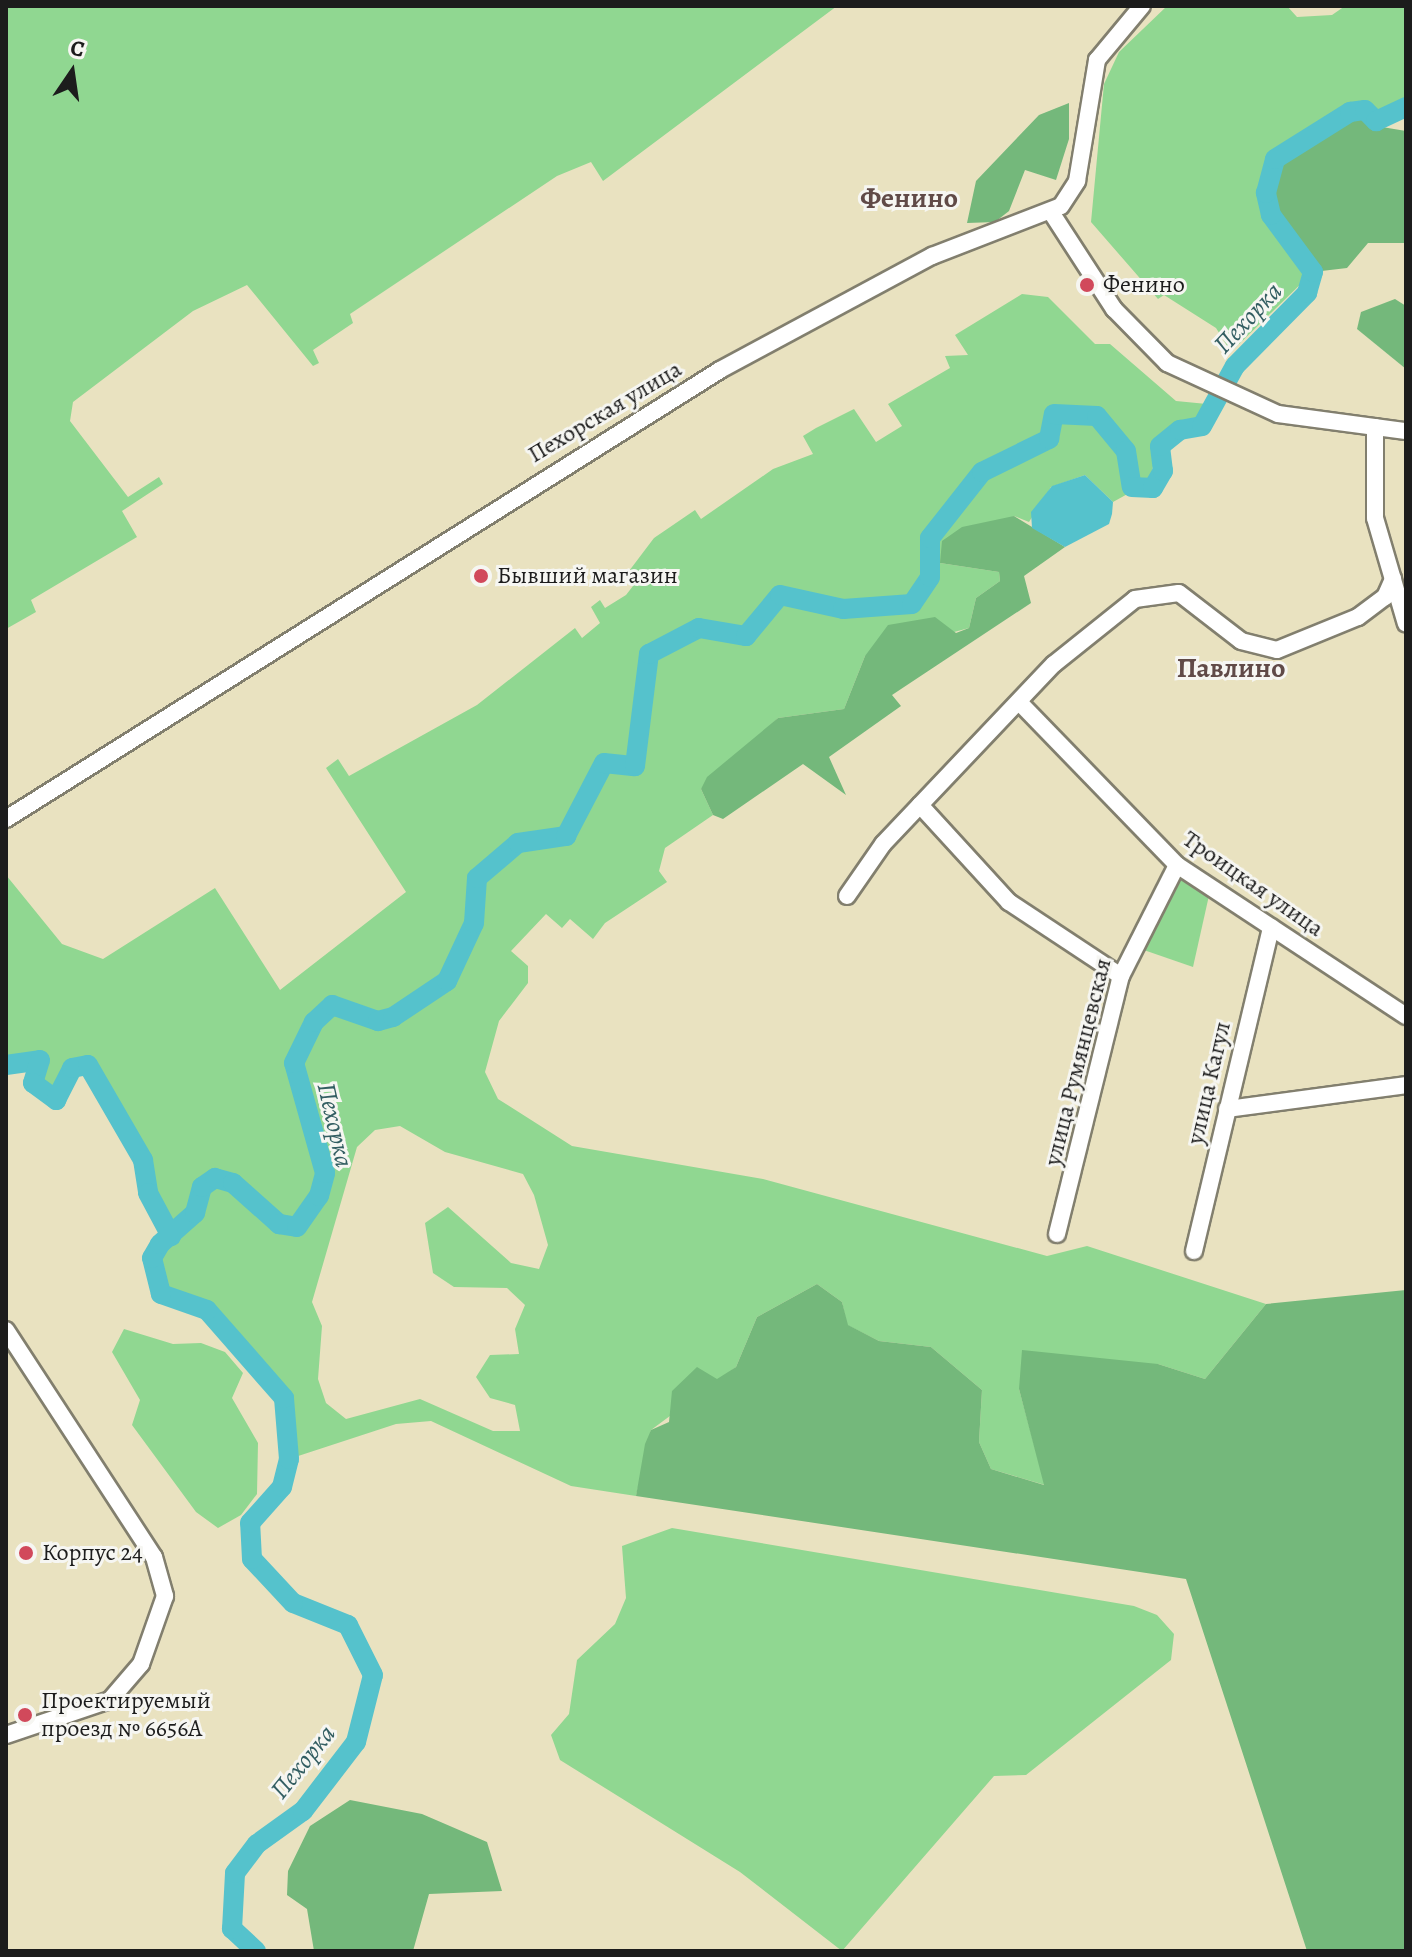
<!DOCTYPE html>
<meta charset="utf-8">
<style>
body{margin:0}
#map{position:relative;width:1412px;height:1957px;overflow:hidden;background:#e9e2c0;font-family:Alegreya,serif}
div>[style]{position:absolute}
.green>*{inset:0;background:#90d791}
.forest>*{inset:0;background:#74b87b}
.water>*{inset:0;background:#55c2cc}
.river>*{height:20px;margin:-10px;padding:0 10px;transform-origin:10px;border-radius:10px;background:#55c2cc}
.roads{filter:drop-shadow(2px 0 #827f6e) drop-shadow(-2px 0 #827f6e) drop-shadow(0 2px #827f6e) drop-shadow(0 -2px #827f6e)}
.minor>*{height:16px;margin:-8px;padding:0 8px;transform-origin:8px;border-radius:8px;background:#fff}
.dots>*{width:22px;height:22px;translate:-50% -50%;box-sizing:border-box;border:4px solid #f6f6f2;border-radius:50%}
span{translate:-50% -50%;white-space:nowrap;text-align:center;line-height:1.15;-webkit-text-stroke:6px #f6f6f2;paint-order:stroke}
.poi-label{font-size:24px;color:#1c1c1c}
.left{translate:0 -50%;text-align:left}
.street-label{font-size:24px;color:#1c1c1c}
.water-label{font-size:26px;color:#335e62;font-style:italic}
.quarter-label{font-size:28px;color:#604a47;font-weight:700}
.frame{position:absolute;inset:0;border:8px solid #1c1c1c;pointer-events:none}
.north{position:absolute;left:32px;top:32px;width:80px;height:80px;-webkit-text-stroke:6px #f6f6f2;paint-order:stroke;rotate:13deg;font-size:22px;font-weight:700;line-height:32px;text-align:center;color:#1c1c1c}
.north::after{content:'';display:block;margin:auto;width:28px;height:36px;background:#1c1c1c;clip-path:polygon(50% 0,100% 100%,50% 72%,0 100%)}
</style>
<div id="map">
<div class="green">
<div style="clip-path:polygon(6px 6px,837px 6px,603px 181px,591px 162px,557px 176px,350px 314px,353px 323px,313px 350px,319px 363px,313px 366px,247px 285px,193px 311px,73px 402px,70px 421px,128px 497px,159px 477px,163px 484px,122px 511px,137px 537px,31px 600px,36px 612px,6px 629px)"></div>
<div style="clip-path:polygon(1167px 6px,1287px 6px,1297px 17px,1332px 15px,1345px 6px,1406px 6px,1406px 118px,1376px 126px,1350px 112px,1310px 131px,1271px 215px,1313px 272px,1231px 352px,1216px 328px,1164px 295px,1158px 299px,1091px 222px,1104px 84px,1119px 52px)"></div>
<div style="clip-path:polygon(evenodd,1022px 294px,1048px 297px,1095px 344px,1110px 344px,1176px 401px,1207px 404px,1197px 421px,1166px 432px,1156px 443px,1151px 481px,1113px 502px,1085px 475px,1051px 487px,1029px 522px,1014px 516px,940px 563px,999px 572px,1000px 581px,976px 598px,969px 628px,865px 656px,844px 709px,778px 718px,701px 789px,713px 815px,665px 848px,659px 871px,667px 882px,605px 923px,593px 939px,570px 919px,562px 928px,546px 914px,511px 951px,528px 966px,528px 983px,499px 1021px,485px 1072px,498px 1099px,572px 1146px,763px 1179px,1047px 1256px,1087px 1246px,1266px 1304px,1205px 1379px,1158px 1364px,1019px 1389px,1045px 1485px,991px 1469px,979px 1442px,982px 1390px,931px 1347px,879px 1341px,847px 1325px,842px 1302px,817px 1284px,757px 1317px,736px 1367px,651px 1430px,636px 1496px,571px 1486px,431px 1421px,396px 1424px,289px 1459px,284px 1398px,207px 1310px,161px 1294px,152px 1258px,171px 1235px,148px 1193px,143px 1160px,88px 1066px,72px 1068px,56px 1100px,33px 1083px,40px 1060px,6px 1065px,6px 875px,62px 944px,103px 959px,215px 888px,280px 990px,406px 892px,326px 768px,338px 759px,349px 776px,477px 705px,575px 628px,582px 638px,600px 623px,591px 607px,600px 600px,605px 608px,626px 595px,633px 586px,626px 575px,654px 538px,695px 510px,701px 519px,773px 469px,813px 454px,803px 436px,816px 428px,854px 409px,876px 442px,902px 426px,888px 404px,950px 368px,945px 356px,968px 355px,955px 335px,1022px 294px,400px 1126px,445px 1152px,523px 1174px,534px 1195px,548px 1245px,539px 1269px,511px 1263px,448px 1207px,425px 1223px,433px 1273px,454px 1287px,507px 1288px,525px 1305px,515px 1329px,519px 1354px,490px 1355px,476px 1377px,490px 1398px,515px 1405px,520px 1431px,493px 1431px,420px 1399px,346px 1419px,326px 1403px,318px 1379px,322px 1326px,312px 1302px,357px 1147px,375px 1130px,400px 1126px)"></div>
<div style="clip-path:polygon(1180px 877px,1210px 891px,1193px 967px,1138px 948px)"></div>
<div style="clip-path:polygon(124px 1329px,173px 1344px,201px 1343px,225px 1352px,243px 1373px,232px 1398px,258px 1443px,257px 1494px,241px 1515px,218px 1528px,196px 1512px,132px 1425px,140px 1400px,112px 1352px)"></div>
<div style="clip-path:polygon(672px 1528px,1134px 1606px,1157px 1615px,1174px 1634px,1171px 1660px,1026px 1775px,994px 1776px,842px 1951px,740px 1872px,560px 1760px,551px 1735px,569px 1714px,577px 1660px,615px 1624px,626px 1598px,622px 1546px)"></div>
</div>
<div class="forest">
<div style="clip-path:polygon(1069px 103px,1069px 139px,1056px 180px,1025px 170px,1009px 211px,995px 222px,967px 223px,976px 181px,1039px 115px)"></div>
<div style="clip-path:polygon(1365px 110px,1376px 126px,1406px 131px,1406px 243px,1368px 243px,1347px 268px,1313px 272px,1271px 215px,1269px 173px,1310px 130px)"></div>
<div style="clip-path:polygon(1395px 299px,1406px 306px,1406px 369px,1357px 329px,1361px 312px)"></div>
<div style="clip-path:polygon(1014px 516px,1065px 547px,1024px 576px,1031px 603px,892px 695px,901px 706px,829px 757px,846px 795px,803px 764px,723px 819px,713px 815px,701px 789px,707px 777px,778px 718px,844px 709px,865px 656px,888px 625px,935px 617px,956px 633px,969px 628px,976px 598px,1000px 581px,999px 572px,940px 563px,942px 541px,962px 527px)"></div>
<div style="clip-path:polygon(817px 1284px,842px 1302px,848px 1325px,879px 1341px,931px 1347px,982px 1390px,979px 1442px,991px 1469px,1044px 1485px,1019px 1389px,1022px 1350px,1158px 1364px,1205px 1379px,1266px 1304px,1406px 1290px,1406px 1951px,1307px 1951px,1186px 1579px,636px 1496px,645px 1444px,651px 1430px,669px 1422px,672px 1391px,697px 1367px,717px 1379px,736px 1367px,757px 1317px)"></div>
<div style="clip-path:polygon(350px 1800px,422px 1814px,487px 1842px,502px 1891px,429px 1894px,413px 1951px,314px 1951px,307px 1909px,287px 1895px,288px 1871px,310px 1826px)"></div>
</div>
<div class="water">
<div style="clip-path:polygon(1085px 475px,1113px 502px,1112px 514px,1109px 524px,1065px 547px,1032px 528px,1031px 512px,1052px 486px)"></div>
</div>
<div class="river">
<div style="left:6px;top:1065px;width:34px;rotate:-8deg"></div>
<div style="left:40px;top:1060px;width:24px;rotate:107deg"></div>
<div style="left:33px;top:1083px;width:29px;rotate:36deg"></div>
<div style="left:56px;top:1100px;width:36px;rotate:-63deg"></div>
<div style="left:72px;top:1068px;width:16px;rotate:-11deg"></div>
<div style="left:88px;top:1065px;width:110px;rotate:59.9deg"></div>
<div style="left:143px;top:1160px;width:33px;rotate:81deg"></div>
<div style="left:148px;top:1193px;width:49px;rotate:61.9deg"></div>
<div style="left:256px;top:1951px;width:33px;rotate:-137deg"></div>
<div style="left:232px;top:1929px;width:56px;rotate:-86.9deg"></div>
<div style="left:235px;top:1873px;width:36px;rotate:-53deg"></div>
<div style="left:257px;top:1844px;width:57px;rotate:-35.7deg"></div>
<div style="left:303px;top:1811px;width:87px;rotate:-52.5deg"></div>
<div style="left:356px;top:1742px;width:69px;rotate:-75.8deg"></div>
<div style="left:373px;top:1675px;width:56px;rotate:-116.6deg"></div>
<div style="left:348px;top:1625px;width:59px;rotate:-158.2deg"></div>
<div style="left:293px;top:1603px;width:60px;rotate:-133deg"></div>
<div style="left:252px;top:1559px;width:36px;rotate:-93deg"></div>
<div style="left:250px;top:1523px;width:48px;rotate:-48.4deg"></div>
<div style="left:282px;top:1487px;width:29px;rotate:-76deg"></div>
<div style="left:289px;top:1459px;width:61px;rotate:-94.7deg"></div>
<div style="left:284px;top:1398px;width:117px;rotate:-131.2deg"></div>
<div style="left:207px;top:1310px;width:49px;rotate:-160.8deg"></div>
<div style="left:161px;top:1294px;width:37px;rotate:-104deg"></div>
<div style="left:152px;top:1258px;width:16px;rotate:-60deg"></div>
<div style="left:160px;top:1244px;width:47px;rotate:-41.5deg"></div>
<div style="left:195px;top:1213px;width:27px;rotate:-75deg"></div>
<div style="left:202px;top:1187px;width:16px;rotate:-35deg"></div>
<div style="left:215px;top:1178px;width:19px;rotate:16deg"></div>
<div style="left:233px;top:1183px;width:62px;rotate:41.7deg"></div>
<div style="left:279px;top:1224px;width:18px;rotate:9deg"></div>
<div style="left:297px;top:1227px;width:38px;rotate:-55deg"></div>
<div style="left:319px;top:1196px;width:24px;rotate:-75deg"></div>
<div style="left:325px;top:1173px;width:114px;rotate:-105.7deg"></div>
<div style="left:294px;top:1063px;width:46px;rotate:-64deg"></div>
<div style="left:314px;top:1022px;width:25px;rotate:-43deg"></div>
<div style="left:332px;top:1005px;width:49px;rotate:19.2deg"></div>
<div style="left:378px;top:1021px;width:16px;rotate:-15deg"></div>
<div style="left:393px;top:1017px;width:65px;rotate:-33.7deg"></div>
<div style="left:447px;top:981px;width:64px;rotate:-65deg"></div>
<div style="left:474px;top:923px;width:45px;rotate:-86.2deg"></div>
<div style="left:477px;top:878px;width:54px;rotate:-40.5deg"></div>
<div style="left:518px;top:843px;width:49px;rotate:-8.3deg"></div>
<div style="left:566px;top:836px;width:82px;rotate:-62.5deg"></div>
<div style="left:604px;top:763px;width:31px;rotate:6deg"></div>
<div style="left:635px;top:766px;width:113px;rotate:-82.9deg"></div>
<div style="left:649px;top:654px;width:56px;rotate:-27.5deg"></div>
<div style="left:699px;top:628px;width:48px;rotate:9.7deg"></div>
<div style="left:746px;top:636px;width:53px;rotate:-50.3deg"></div>
<div style="left:780px;top:595px;width:65px;rotate:12.5deg"></div>
<div style="left:843px;top:609px;width:69px;rotate:-4.1deg"></div>
<div style="left:912px;top:604px;width:32px;rotate:-56deg"></div>
<div style="left:930px;top:577px;width:39px;rotate:-90deg"></div>
<div style="left:930px;top:538px;width:84px;rotate:-51.8deg"></div>
<div style="left:982px;top:472px;width:75px;rotate:-26.2deg"></div>
<div style="left:1049px;top:439px;width:25px;rotate:-79deg"></div>
<div style="left:1054px;top:414px;width:43px;rotate:2.7deg"></div>
<div style="left:1097px;top:416px;width:45px;rotate:50.4deg"></div>
<div style="left:1126px;top:451px;width:36px;rotate:81deg"></div>
<div style="left:1132px;top:487px;width:21px;rotate:3deg"></div>
<div style="left:1153px;top:488px;width:20px;rotate:-60deg"></div>
<div style="left:1163px;top:471px;width:25px;rotate:-97deg"></div>
<div style="left:1160px;top:446px;width:26px;rotate:-39deg"></div>
<div style="left:1180px;top:430px;width:22px;rotate:-10deg"></div>
<div style="left:1202px;top:426px;width:68px;rotate:-61.2deg"></div>
<div style="left:1235px;top:366px;width:103px;rotate:-45.4deg"></div>
<div style="left:1307px;top:293px;width:22px;rotate:-74deg"></div>
<div style="left:1313px;top:272px;width:71px;rotate:-126.4deg"></div>
<div style="left:1271px;top:215px;width:23px;rotate:-103deg"></div>
<div style="left:1266px;top:193px;width:35px;rotate:-75deg"></div>
<div style="left:1275px;top:159px;width:89px;rotate:-32.1deg"></div>
<div style="left:1350px;top:112px;width:15px;rotate:-8deg"></div>
<div style="left:1365px;top:110px;width:16px;rotate:45deg"></div>
<div style="left:1376px;top:121px;width:33px;rotate:-25deg"></div>
</div>
<div class="roads">
<div class="minor">
<div style="left:1051px;top:212px;width:116px;rotate:57deg"></div>
<div style="left:1114px;top:309px;width:76px;rotate:45.5deg"></div>
<div style="left:1167px;top:363px;width:122px;rotate:24.7deg"></div>
<div style="left:1278px;top:414px;width:129px;rotate:7.6deg"></div>
<div style="left:1375px;top:427px;width:91px;rotate:90deg"></div>
<div style="left:1375px;top:518px;width:110px;rotate:73.7deg"></div>
<div style="left:1020px;top:703px;width:226px;rotate:45.9deg"></div>
<div style="left:1177px;top:865px;width:274px;rotate:33.4deg"></div>
<div style="left:920px;top:805px;width:132px;rotate:47.5deg"></div>
<div style="left:1009px;top:902px;width:134px;rotate:33.5deg"></div>
<div style="left:6px;top:819px;width:843px;rotate:-32.16deg"></div>
<div style="left:720px;top:370px;width:241px;rotate:-28.3deg"></div>
<div style="left:932px;top:256px;width:138px;rotate:-21.2deg"></div>
<div style="left:1061px;top:206px;width:30px;rotate:-57deg"></div>
<div style="left:1077px;top:181px;width:123px;rotate:-80.6deg"></div>
<div style="left:1097px;top:60px;width:70px;rotate:-50.2deg"></div>
<div style="left:847px;top:896px;width:63px;rotate:-55.3deg"></div>
<div style="left:883px;top:844px;width:248px;rotate:-46.5deg"></div>
<div style="left:1054px;top:664px;width:104px;rotate:-38.7deg"></div>
<div style="left:1135px;top:599px;width:44px;rotate:-7.8deg"></div>
<div style="left:1179px;top:593px;width:78px;rotate:37.7deg"></div>
<div style="left:1241px;top:641px;width:37px;rotate:14deg"></div>
<div style="left:1277px;top:650px;width:87px;rotate:-22.2deg"></div>
<div style="left:1358px;top:617px;width:34px;rotate:-37deg"></div>
<div style="left:1385px;top:597px;width:20px;rotate:-66deg"></div>
<div style="left:1227px;top:1109px;width:181px;rotate:-7.6deg"></div>
<div style="left:1057px;top:1234px;width:266px;rotate:-76.1deg"></div>
<div style="left:1121px;top:976px;width:124px;rotate:-63.2deg"></div>
<div style="left:1194px;top:1251px;width:333px;rotate:-76.6deg"></div>
<div style="left:6px;top:1330px;width:271px;rotate:56.9deg"></div>
<div style="left:154px;top:1557px;width:41px;rotate:74.2deg"></div>
<div style="left:165px;top:1596px;width:72px;rotate:109.4deg"></div>
<div style="left:141px;top:1664px;width:48px;rotate:130.7deg"></div>
<div style="left:110px;top:1700px;width:110px;rotate:161.4deg"></div>
</div>
</div>
<div class="dots">
<div style="left:1087px;top:285px;background:#d1495b"></div>
<div style="left:481px;top:576px;background:#d1495b"></div>
<div style="left:26px;top:1553px;background:#d1495b"></div>
<div style="left:25px;top:1715px;background:#d1495b"></div>
</div>
<div class="poi-label">
<span class="left" style="left:1103px;top:285px">Фенино</span>
<span class="left" style="left:497px;top:576px">Бывший магазин</span>
<span class="left" style="left:42px;top:1553px">Корпус 24</span>
<span class="left" style="left:41px;top:1715px">Проектируемый<br>проезд № 6656А</span>
</div>
<div class="street-label">
<span style="left:605px;top:412px;rotate:-31deg">Пехорская улица</span>
<span style="left:1253px;top:884px;rotate:35deg">Троицкая улица</span>
<span style="left:1078px;top:1062px;rotate:-76deg">улица Румянцевская</span>
<span style="left:1209px;top:1083px;rotate:-77deg">улица Кагул</span>
</div>
<div class="water-label">
<span style="left:1248px;top:318px;rotate:-47deg">Пехорка</span>
<span style="left:335px;top:1125px;rotate:77deg">Пехорка</span>
<span style="left:303px;top:1762px;rotate:-51deg">Пехорка</span>
</div>
<div class="quarter-label">
<span style="left:909px;top:198px">Фенино</span>
<span style="left:1231px;top:668px">Павлино</span>
</div>
<div class="frame"></div>
<div class="north">С</div>
</div>
